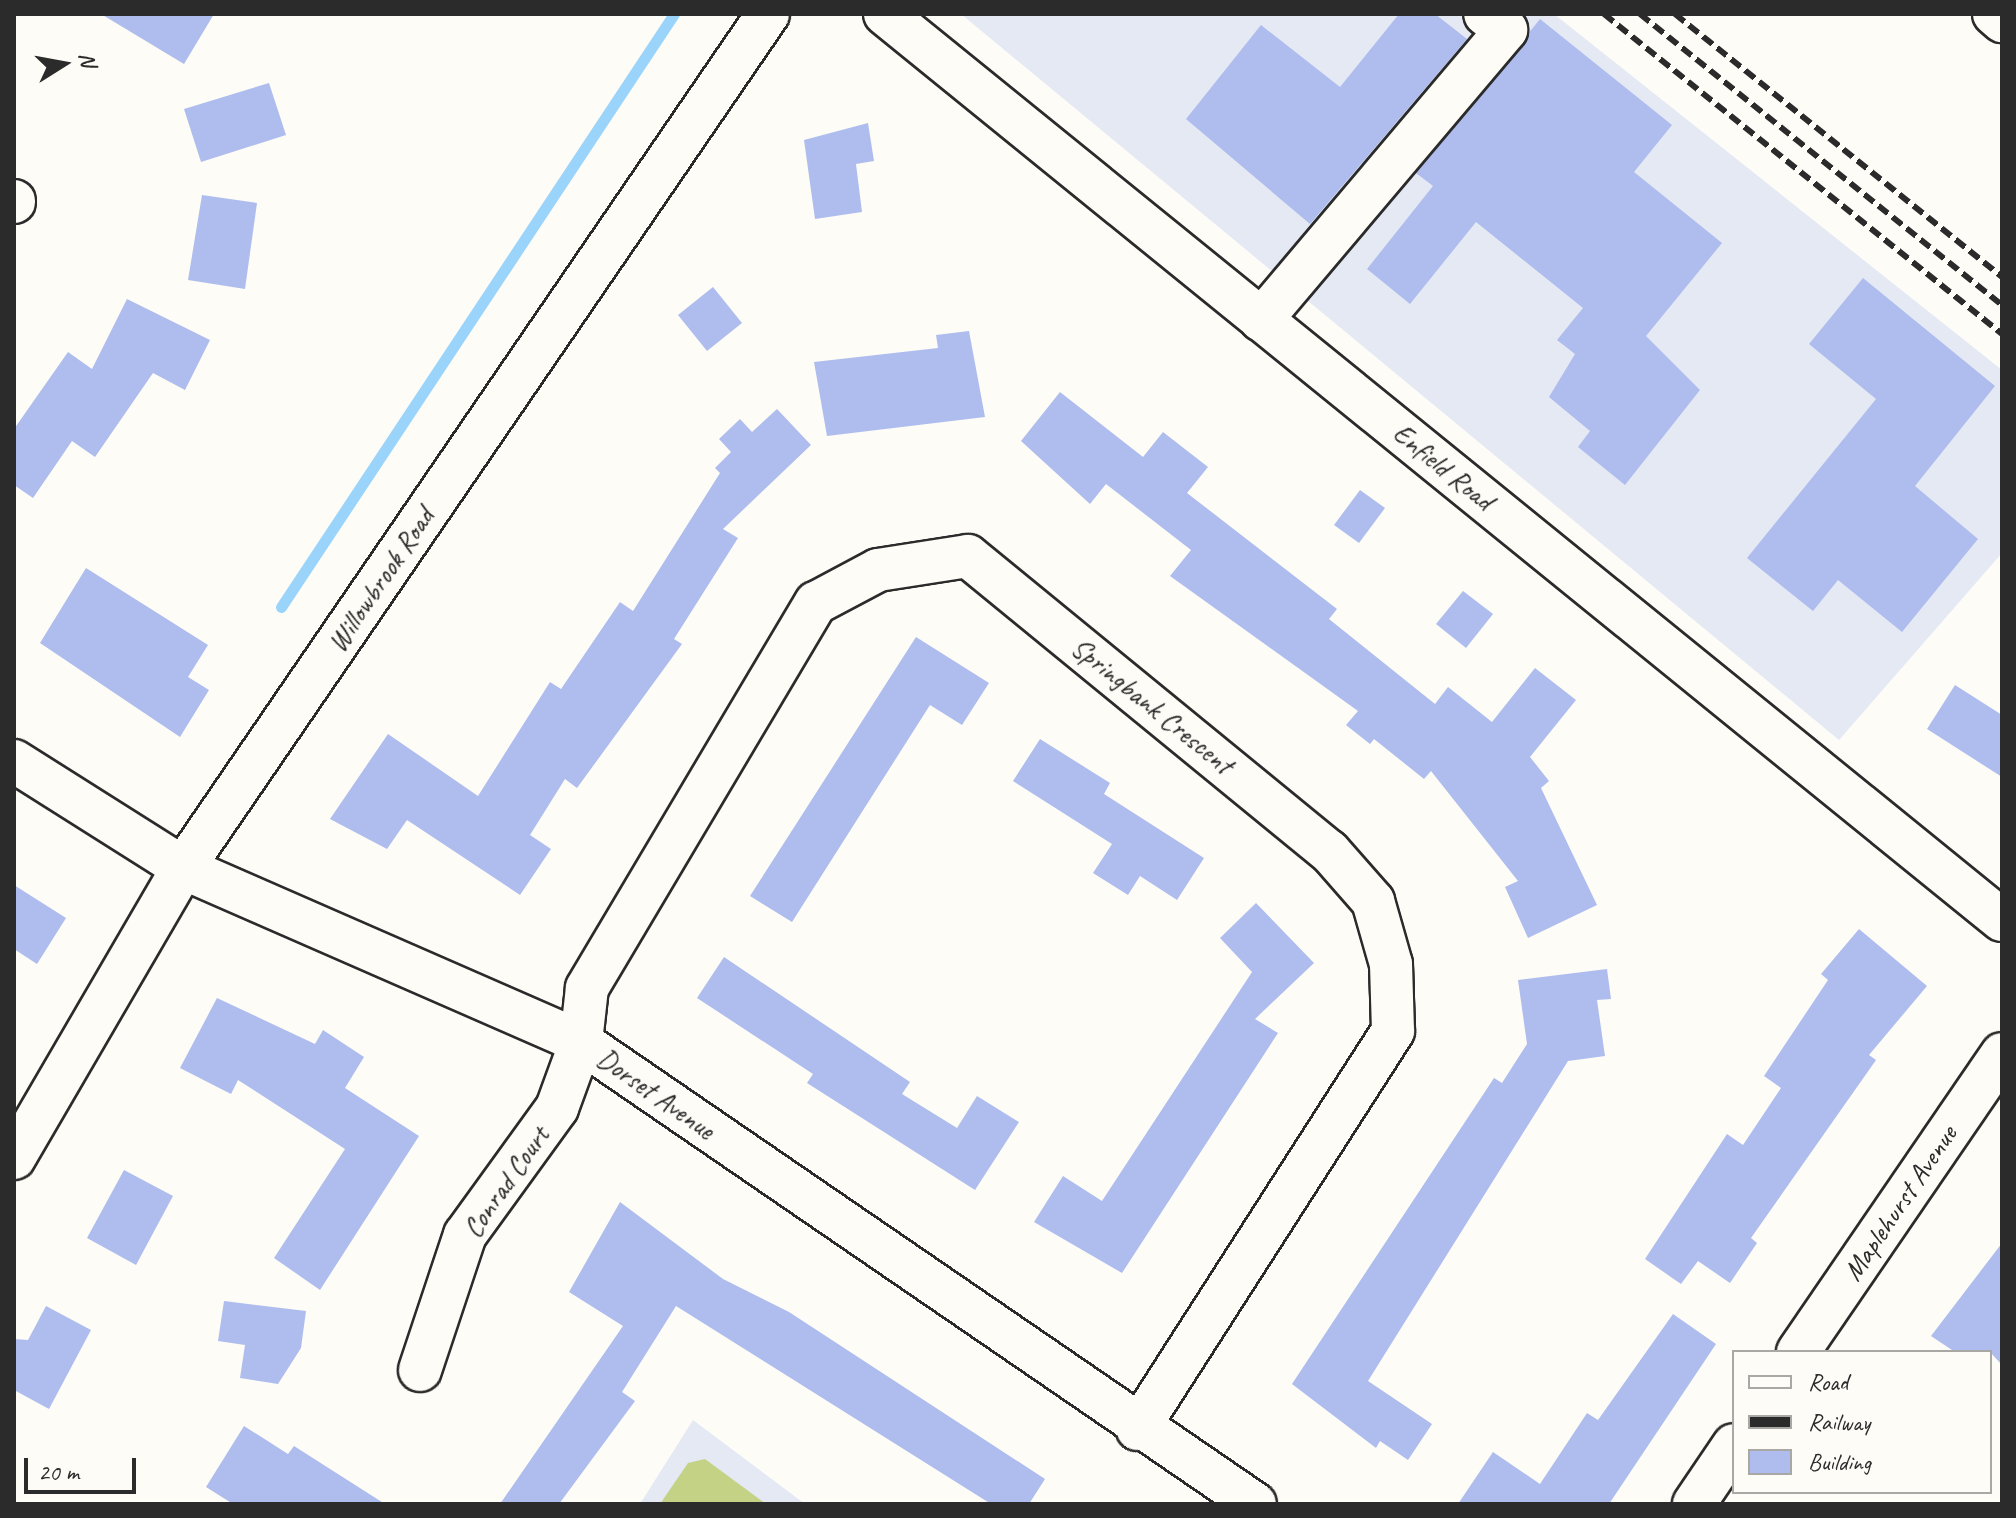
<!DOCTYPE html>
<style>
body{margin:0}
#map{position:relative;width:2016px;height:1518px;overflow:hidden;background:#fdfcf7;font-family:Caveat,sans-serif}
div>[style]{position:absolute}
.built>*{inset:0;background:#e5e9f4}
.green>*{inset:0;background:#c4d286}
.stream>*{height:11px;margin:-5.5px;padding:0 5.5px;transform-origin:5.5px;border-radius:5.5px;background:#9bd4fb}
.building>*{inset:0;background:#aebded}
.roads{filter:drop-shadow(2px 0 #2b2b2b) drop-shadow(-2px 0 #2b2b2b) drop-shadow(0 2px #2b2b2b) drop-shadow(0 -2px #2b2b2b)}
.minor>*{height:42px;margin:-21px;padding:0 21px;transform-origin:21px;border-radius:21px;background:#fdfcf7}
.rail>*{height:6px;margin-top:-3px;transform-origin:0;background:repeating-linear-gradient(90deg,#2b2b2b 0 12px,transparent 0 18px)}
span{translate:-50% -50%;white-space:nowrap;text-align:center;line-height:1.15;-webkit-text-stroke:7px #fdfcf7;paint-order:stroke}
.street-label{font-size:28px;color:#2b2b2b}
.frame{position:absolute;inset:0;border:16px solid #2b2b2b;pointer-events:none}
.legend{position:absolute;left:1732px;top:1350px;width:260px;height:144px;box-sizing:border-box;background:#fdfcf7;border:2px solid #a9a8a5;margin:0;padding:10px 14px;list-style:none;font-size:24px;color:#2b2b2b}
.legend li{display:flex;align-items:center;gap:16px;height:40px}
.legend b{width:40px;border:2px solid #a9a8a5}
.north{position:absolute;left:24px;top:24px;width:80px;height:80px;-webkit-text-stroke:6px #fdfcf7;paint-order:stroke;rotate:79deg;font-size:22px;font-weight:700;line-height:32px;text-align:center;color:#2b2b2b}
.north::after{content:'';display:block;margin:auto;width:28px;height:36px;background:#2b2b2b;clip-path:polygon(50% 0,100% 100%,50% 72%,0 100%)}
.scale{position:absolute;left:24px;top:1458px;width:112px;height:36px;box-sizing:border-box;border:4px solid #2b2b2b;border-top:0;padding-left:10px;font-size:24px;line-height:28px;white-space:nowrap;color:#2b2b2b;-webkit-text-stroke:6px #fdfcf7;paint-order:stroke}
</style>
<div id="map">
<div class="built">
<div style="clip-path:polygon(961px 14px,1554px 14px,2002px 370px,2002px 553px,1839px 740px)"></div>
<div style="clip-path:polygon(693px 1420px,805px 1504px,640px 1504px)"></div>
</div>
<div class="green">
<div style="clip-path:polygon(705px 1459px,766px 1504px,660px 1504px,688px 1463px)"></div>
</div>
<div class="stream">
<div style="left:281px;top:607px;width:711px;rotate:-56.47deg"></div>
</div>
<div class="building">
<div style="clip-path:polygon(101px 14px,214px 14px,184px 64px)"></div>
<div style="clip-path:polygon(1399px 14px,1435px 14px,1467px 39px,1310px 224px,1186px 119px,1261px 25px,1340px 87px)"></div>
<div style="clip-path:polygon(1540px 19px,1672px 125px,1634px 172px,1722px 243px,1646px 336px,1700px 390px,1625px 485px,1578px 447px,1590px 431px,1549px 397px,1575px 354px,1557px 340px,1583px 308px,1476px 222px,1410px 304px,1367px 269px,1433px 186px,1416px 173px)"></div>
<div style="clip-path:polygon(269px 83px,286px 135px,201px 162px,184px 109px)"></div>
<div style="clip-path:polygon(868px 123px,874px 161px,856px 164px,862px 212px,815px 219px,804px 140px)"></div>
<div style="clip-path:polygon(202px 195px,257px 203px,245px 289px,188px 280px)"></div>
<div style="clip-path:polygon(1863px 278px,1995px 386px,1915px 486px,1978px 539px,1902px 632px,1838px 580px,1813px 611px,1747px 558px,1876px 399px,1809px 344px)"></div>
<div style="clip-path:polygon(713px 287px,742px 323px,707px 351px,678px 315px)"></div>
<div style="clip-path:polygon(127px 299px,210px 340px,185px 390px,153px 373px,95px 457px,72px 441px,33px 498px,14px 485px,14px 429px,68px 352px,92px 369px)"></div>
<div style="clip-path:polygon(969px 331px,985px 417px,827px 436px,814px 362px,938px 348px,936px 335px)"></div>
<div style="clip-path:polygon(1060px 392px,1143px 457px,1163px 432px,1208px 467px,1187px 493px,1337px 609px,1329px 619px,1435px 704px,1448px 687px,1492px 722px,1535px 668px,1576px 700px,1530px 757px,1549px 781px,1541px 788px,1597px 905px,1528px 938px,1505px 887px,1518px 881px,1431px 771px,1424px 779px,1374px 739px,1370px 744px,1346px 725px,1358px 711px,1170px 576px,1191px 550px,1106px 484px,1090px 504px,1021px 441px)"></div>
<div style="clip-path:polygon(777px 409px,811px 445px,723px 529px,738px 538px,674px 639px,682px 644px,577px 788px,565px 779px,530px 835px,551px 849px,520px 895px,407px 820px,387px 849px,330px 819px,388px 734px,478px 796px,550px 682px,561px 689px,620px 602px,633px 611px,720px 473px,715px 468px,731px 452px,719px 439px,740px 419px,752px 432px)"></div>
<div style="clip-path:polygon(1360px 490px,1385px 508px,1359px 543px,1334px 525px)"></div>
<div style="clip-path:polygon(86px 568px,208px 645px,188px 677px,209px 690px,180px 737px,40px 643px)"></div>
<div style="clip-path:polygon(1463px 591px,1493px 614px,1466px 648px,1436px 624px)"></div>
<div style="clip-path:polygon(916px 637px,989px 683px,962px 725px,930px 705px,792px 922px,750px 896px)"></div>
<div style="clip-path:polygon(1955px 685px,2002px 715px,2002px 777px,1927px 729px)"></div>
<div style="clip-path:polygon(1040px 739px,1110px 783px,1104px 794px,1204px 858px,1177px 900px,1140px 876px,1128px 895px,1093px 873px,1112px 844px,1013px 781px)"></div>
<div style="clip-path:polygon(14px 885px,66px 918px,37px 964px,14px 949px)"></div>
<div style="clip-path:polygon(1256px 903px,1314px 963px,1255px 1019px,1278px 1033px,1122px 1273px,1034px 1222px,1063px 1176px,1102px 1201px,1252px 972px,1220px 938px)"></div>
<div style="clip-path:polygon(1859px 929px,1927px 986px,1869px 1055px,1876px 1060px,1751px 1238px,1757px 1243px,1730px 1283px,1698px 1261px,1681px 1284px,1645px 1259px,1727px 1134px,1743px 1145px,1781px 1088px,1764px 1076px,1828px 980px,1821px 974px)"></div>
<div style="clip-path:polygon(724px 957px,910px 1082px,902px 1094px,957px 1128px,977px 1096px,1019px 1122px,975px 1190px,807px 1083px,813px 1074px,697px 998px)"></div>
<div style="clip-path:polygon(1607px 969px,1611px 999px,1597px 1000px,1605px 1056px,1568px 1061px,1368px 1381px,1432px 1424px,1408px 1460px,1380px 1441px,1376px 1448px,1292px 1384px,1494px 1078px,1502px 1083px,1527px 1044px,1518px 980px)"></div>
<div style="clip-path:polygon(217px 998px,315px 1044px,323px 1030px,364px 1057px,345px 1088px,419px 1136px,320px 1290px,274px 1258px,345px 1149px,238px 1080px,231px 1094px,180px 1068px)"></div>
<div style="clip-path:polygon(124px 1170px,173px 1196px,136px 1265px,87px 1238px)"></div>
<div style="clip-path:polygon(620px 1202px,723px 1279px,789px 1312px,1045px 1479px,1029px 1504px,991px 1504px,676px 1306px,622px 1392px,635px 1401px,559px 1504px,500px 1504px,623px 1326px,569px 1292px)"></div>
<div style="clip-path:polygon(2002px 1243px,2002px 1365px,1990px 1352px,1955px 1352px,1931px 1336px)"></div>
<div style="clip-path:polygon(224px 1301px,306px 1311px,301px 1348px,278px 1384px,240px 1378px,245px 1345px,218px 1341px)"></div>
<div style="clip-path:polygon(46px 1306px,91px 1330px,49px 1409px,14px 1390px,14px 1339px,28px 1340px)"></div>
<div style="clip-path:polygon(1673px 1314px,1716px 1344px,1609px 1504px,1458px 1504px,1493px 1452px,1540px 1484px,1587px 1413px,1598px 1420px)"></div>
<div style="clip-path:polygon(244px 1426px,288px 1454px,294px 1446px,385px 1504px,233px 1504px,206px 1487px)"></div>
</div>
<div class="roads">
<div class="minor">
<div style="left:885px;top:14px;width:1438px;rotate:39.05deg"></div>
<div style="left:1994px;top:14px;width:11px;rotate:41deg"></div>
<div style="left:14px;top:201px;width:1px;rotate:90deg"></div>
<div style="left:1261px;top:320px;width:380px;rotate:-49.8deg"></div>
<div style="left:1506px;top:30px;width:26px;rotate:-143deg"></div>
<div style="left:14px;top:761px;width:200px;rotate:32.3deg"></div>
<div style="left:183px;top:868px;width:434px;rotate:23.6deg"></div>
<div style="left:581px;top:1042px;width:817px;rotate:34.43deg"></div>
<div style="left:14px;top:1158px;width:336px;rotate:-59.8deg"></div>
<div style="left:183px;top:868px;width:1035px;rotate:-55.59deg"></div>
<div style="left:1798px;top:1352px;width:361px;rotate:-55.6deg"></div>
<div style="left:420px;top:1370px;width:142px;rotate:-71.6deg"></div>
<div style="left:465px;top:1235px;width:157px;rotate:-54.1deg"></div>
<div style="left:557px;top:1108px;width:70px;rotate:-70deg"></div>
<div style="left:581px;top:1042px;width:54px;rotate:-83.7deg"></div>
<div style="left:587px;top:988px;width:448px;rotate:-59.3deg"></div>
<div style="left:816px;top:603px;width:70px;rotate:-28deg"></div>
<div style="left:878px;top:570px;width:91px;rotate:-8.8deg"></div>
<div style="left:968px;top:556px;width:466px;rotate:39.3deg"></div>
<div style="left:1329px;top:851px;width:67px;rotate:48.7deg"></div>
<div style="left:1373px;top:901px;width:66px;rotate:74.1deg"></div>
<div style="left:1391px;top:964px;width:67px;rotate:88.3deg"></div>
<div style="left:1393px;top:1031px;width:473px;rotate:122.7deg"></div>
<div style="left:1694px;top:1504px;width:71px;rotate:-55.9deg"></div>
</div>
</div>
<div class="rail">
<div style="left:1604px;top:14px;width:511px;rotate:38.8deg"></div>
<div style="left:1640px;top:14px;width:464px;rotate:38.8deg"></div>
<div style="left:1675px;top:14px;width:420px;rotate:38.8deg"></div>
</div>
<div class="street-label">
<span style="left:1443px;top:467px;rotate:39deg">Enfield Road</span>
<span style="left:381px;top:580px;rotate:-56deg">Willowbrook Road</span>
<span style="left:1152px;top:706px;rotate:39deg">Springbank Crescent</span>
<span style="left:656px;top:1094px;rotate:35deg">Dorset Avenue</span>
<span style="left:506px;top:1182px;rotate:-55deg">Conrad Court</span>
<span style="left:1900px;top:1203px;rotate:-56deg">Maplehurst Avenue</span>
</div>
<div class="frame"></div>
<ul class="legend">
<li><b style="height:10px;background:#fdfcf7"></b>Road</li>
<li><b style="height:10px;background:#2b2b2b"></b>Railway</li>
<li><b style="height:22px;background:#aebded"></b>Building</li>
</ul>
<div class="north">N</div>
<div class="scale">20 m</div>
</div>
